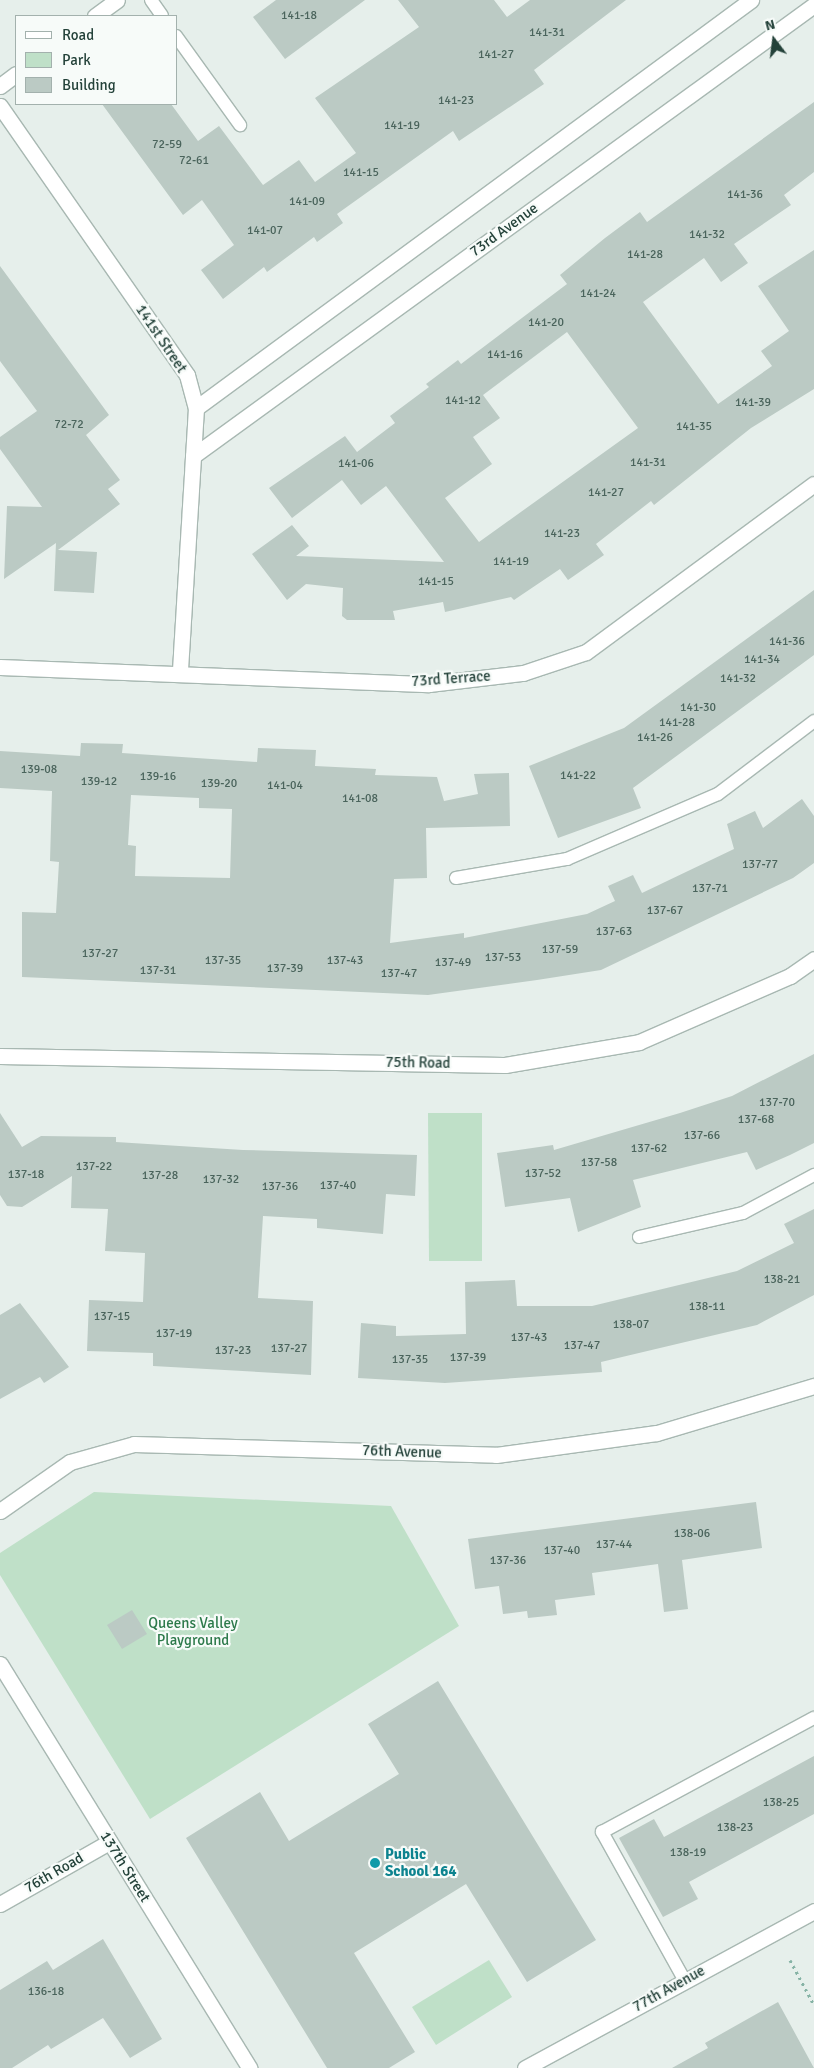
<!DOCTYPE html>
<style>
body{margin:0}
#map{position:relative;width:814px;height:2068px;overflow:hidden;background:#e6efeb;font-family:Signika,sans-serif}
div>[style]{position:absolute}
.green>*{inset:0;background:#bfe0c8}
.building>*{inset:0;background:#bbcac4}
.path>*{height:3px;margin-top:-1.5px;transform-origin:0;background:repeating-linear-gradient(90deg,#86b3a5 0 2.5px,transparent 0 6.5px)}
.roads{filter:drop-shadow(1px 0 #a8b8b2) drop-shadow(-1px 0 #a8b8b2) drop-shadow(0 1px #a8b8b2) drop-shadow(0 -1px #a8b8b2)}
.service>*{height:12px;margin:-6px;padding:0 6px;transform-origin:6px;border-radius:6px;background:#fff}
.minor>*{height:15px;margin:-7.5px;padding:0 7.5px;transform-origin:7.5px;border-radius:7.5px;background:#fff}
.tertiary>*{height:15px;margin:-7.5px;padding:0 7.5px;transform-origin:7.5px;border-radius:7.5px;background:#fff}
.dots>*{width:14px;height:14px;translate:-50% -50%;box-sizing:border-box;border:2px solid #f7fbf9;border-radius:50%}
span{translate:-50% -50%;white-space:nowrap;text-align:center;line-height:1.15;-webkit-text-stroke:4.5px #f7fbf9;paint-order:stroke}
.number-label{font-size:12px;color:#4a645c}
.number-label span{-webkit-text-stroke-width:0}
.street-label{font-size:15px;color:#24423a}
.park-label{font-size:15px;color:#2d7a4b}
.culture-label{font-size:15px;color:#0d838f;font-weight:700}
.left{translate:0 -50%;text-align:left}
.legend{position:absolute;left:15px;top:15px;width:162px;height:90px;box-sizing:border-box;background:#f7fbf9;border:1px solid #a3b1ad;margin:0;padding:6px 9px;list-style:none;font-size:15px;color:#24423a}
.legend li{display:flex;align-items:center;gap:10px;height:25px}
.legend b{width:25px;border:1px solid #a3b1ad}
.north{position:absolute;left:749px;top:15px;width:50px;height:50px;-webkit-text-stroke:4px #f7fbf9;paint-order:stroke;rotate:345deg;font-size:14px;font-weight:700;line-height:20px;text-align:center;color:#24423a}
.north::after{content:'';display:block;margin:auto;width:18px;height:22px;background:#24423a;clip-path:polygon(50% 0,100% 100%,50% 72%,0 100%)}
</style>
<div id="map">
<div class="green">
<div style="clip-path:polygon(428px 1113px,482px 1113px,482px 1261px,429px 1261px)"></div>
<div style="clip-path:polygon(94px 1492px,391px 1506px,459px 1626px,150px 1819px,0 1575px,0 1553px)"></div>
<div style="clip-path:polygon(489px 1960px,512px 1997px,436px 2045px,412px 2007px)"></div>
</div>
<div class="building">
<div style="clip-path:polygon(276px 0,365px 0,285px 59px,253px 17px)"></div>
<div style="clip-path:polygon(398px 0,494px 0,507px 17px,530px 0,626px 0,534px 70px,544px 84px,459px 141px,453px 131px,337px 214px,343px 223px,317px 242px,314px 237px,267px 272px,264px 267px,223px 299px,201px 270px,234px 245px,202px 200px,183px 215px,102px 104px,171px 104px,198px 141px,219px 126px,263px 185px,299px 160px,315px 182px,356px 153px,315px 98px,419px 27px)"></div>
<div style="clip-path:polygon(evenodd,814px 102px,814px 172px,784px 195px,791px 205px,734px 244px,748px 263px,721px 282px,704px 258px,643px 302px,718px 404px,772px 366px,761px 351px,789px 331px,758px 286px,814px 250px,814px 389px,751px 428px,654px 505px,651px 501px,596px 544px,604px 555px,568px 580px,560px 569px,514px 600px,511px 597px,445px 612px,443px 602px,393px 611px,395px 620px,347px 620px,342px 616px,343px 588px,306px 584px,287px 600px,252px 554px,292px 525px,309px 546px,296px 556px,444px 562px,386px 486px,361px 505px,342px 480px,292px 518px,269px 488px,345px 436px,357px 452px,395px 423px,390px 416px,429px 387px,426px 384px,458px 360px,461px 364px,567px 284px,560px 275px,605px 238px,640px 212px,647px 222px,814px 102px,567px 332px,638px 428px,479px 542px,445px 498px,492px 464px,473px 437px,500px 418px,483px 395px,567px 332px)"></div>
<div style="clip-path:polygon(0 266px,109px 415px,86px 435px,120px 480px,108px 489px,120px 504px,58px 550px,97px 552px,94px 593px,54px 591px,56px 543px,4px 579px,7px 506px,42px 507px,0 449px,0 437px,37px 411px,0 361px)"></div>
<div style="clip-path:polygon(814px 590px,814px 655px,633px 788px,641px 808px,558px 838px,529px 766px,624px 728px)"></div>
<div style="clip-path:polygon(evenodd,81px 743px,123px 744px,122px 753px,257px 762px,258px 748px,316px 750px,315px 766px,376px 769px,375px 775px,437px 777px,444px 801px,478px 794px,474px 774px,509px 773px,510px 826px,426px 828px,427px 878px,394px 879px,390px 943px,464px 933px,464px 938px,587px 914px,615px 901px,608px 886px,633px 875px,642px 893px,734px 849px,727px 824px,755px 811px,763px 828px,802px 799px,814px 816px,814px 863px,793px 878px,601px 970px,537px 980px,428px 995px,22px 977px,22px 912px,56px 913px,59px 862px,50px 861px,52px 791px,0 788px,0 751px,80px 756px,81px 743px,131px 795px,199px 798px,199px 808px,232px 809px,230px 878px,135px 876px,136px 846px,128px 845px,131px 795px)"></div>
<div style="clip-path:polygon(814px 1054px,814px 1143px,790px 1155px,756px 1170px,747px 1152px,633px 1180px,641px 1207px,578px 1232px,570px 1198px,505px 1207px,497px 1153px,553px 1145px,554px 1150px,680px 1113px,732px 1096px)"></div>
<div style="clip-path:polygon(0 1113px,22px 1147px,41px 1136px,116px 1137px,116px 1142px,243px 1150px,417px 1155px,415px 1196px,386px 1194px,383px 1234px,317px 1228px,317px 1219px,263px 1216px,258px 1298px,313px 1301px,311px 1375px,153px 1366px,153px 1353px,87px 1351px,89px 1300px,143px 1302px,145px 1253px,105px 1251px,108px 1209px,71px 1208px,72px 1176px,22px 1207px,7px 1206px,0 1195px)"></div>
<div style="clip-path:polygon(814px 1209px,814px 1295px,757px 1325px,601px 1362px,602px 1372px,445px 1383px,358px 1378px,361px 1323px,396px 1326px,396px 1336px,466px 1334px,465px 1282px,515px 1280px,517px 1306px,592px 1306px,737px 1271px,794px 1243px,784px 1224px)"></div>
<div style="clip-path:polygon(20px 1303px,69px 1367px,44px 1383px,40px 1377px,0 1399px,0 1315px)"></div>
<div style="clip-path:polygon(756px 1502px,762px 1548px,682px 1560px,688px 1609px,664px 1612px,658px 1564px,592px 1573px,595px 1595px,555px 1600px,557px 1615px,528px 1618px,527px 1611px,503px 1614px,499px 1586px,475px 1589px,468px 1539px)"></div>
<div style="clip-path:polygon(132px 1610px,147px 1634px,122px 1649px,107px 1625px)"></div>
<div style="clip-path:polygon(438px 1681px,596px 1940px,527px 1982px,466px 1884px,354px 1953px,415px 2052px,389px 2068px,327px 2068px,186px 1838px,260px 1792px,289px 1841px,399px 1774px,368px 1724px)"></div>
<div style="clip-path:polygon(814px 1756px,814px 1814px,689px 1882px,698px 1899px,663px 1917px,619px 1838px,654px 1819px,664px 1837px)"></div>
<div style="clip-path:polygon(103px 1939px,162px 2039px,130px 2058px,103px 2018px,51px 2049px,48px 2045px,12px 2068px,0 2068px,0 1990px,47px 1961px,53px 1970px)"></div>
<div style="clip-path:polygon(778px 2002px,814px 2068px,672px 2068px,708px 2048px,705px 2043px)"></div>
</div>
<div class="path">
<div style="left:790px;top:1960px;width:51px;rotate:61.9deg"></div>
</div>
<div class="roads">
<div class="service">
<div style="left:151px;top:0;width:19px;rotate:55deg"></div>
<div style="left:176px;top:36px;width:110px;rotate:54.3deg"></div>
<div style="left:456px;top:878px;width:113px;rotate:-9.7deg"></div>
<div style="left:567px;top:859px;width:164px;rotate:-23.3deg"></div>
<div style="left:718px;top:794px;width:121px;rotate:-37.2deg"></div>
<div style="left:639px;top:1237px;width:107px;rotate:-13deg"></div>
<div style="left:743px;top:1213px;width:81px;rotate:-28.2deg"></div>
<div style="left:685px;top:1981px;width:171px;rotate:-119.1deg"></div>
<div style="left:602px;top:1832px;width:241px;rotate:-28.3deg"></div>
</div>
<div class="minor">
<div style="left:95px;top:16px;width:27px;rotate:-36deg"></div>
<div style="left:0;top:86px;width:20px;rotate:-37deg"></div>
<div style="left:0;top:667px;width:429px;rotate:2.3deg"></div>
<div style="left:429px;top:684px;width:95px;rotate:-6.7deg"></div>
<div style="left:523px;top:673px;width:66px;rotate:-18.4deg"></div>
<div style="left:586px;top:652px;width:283px;rotate:-36.4deg"></div>
<div style="left:0;top:1056px;width:505px;rotate:1.02deg"></div>
<div style="left:505px;top:1065px;width:136px;rotate:-9.7deg"></div>
<div style="left:639px;top:1042px;width:165px;rotate:-23.6deg"></div>
<div style="left:790px;top:976px;width:29px;rotate:-35deg"></div>
<div style="left:0;top:1511px;width:85px;rotate:-35deg"></div>
<div style="left:70px;top:1462px;width:66px;rotate:-15.7deg"></div>
<div style="left:134px;top:1444px;width:362px;rotate:1.7deg"></div>
<div style="left:496px;top:1455px;width:162px;rotate:-7.8deg"></div>
<div style="left:657px;top:1433px;width:164px;rotate:-16.7deg"></div>
<div style="left:0;top:1664px;width:475px;rotate:58.3deg"></div>
<div style="left:0;top:1904px;width:125px;rotate:-29.6deg"></div>
<div style="left:525px;top:2068px;width:329px;rotate:-28.5deg"></div>
</div>
<div class="tertiary">
<div style="left:0;top:106px;width:328px;rotate:55.2deg"></div>
<div style="left:187px;top:375px;width:34px;rotate:75deg"></div>
<div style="left:196px;top:408px;width:264px;rotate:93.5deg"></div>
<div style="left:196px;top:408px;width:689px;rotate:-36.32deg"></div>
<div style="left:193px;top:456px;width:767px;rotate:-35.99deg"></div>
</div>
</div>
<div class="dots">
<div style="left:375px;top:1863px;background:#0f9aa8"></div>
</div>
<div class="number-label">
<span style="left:299px;top:16px">141-18</span>
<span style="left:547px;top:33px">141-31</span>
<span style="left:496px;top:55px">141-27</span>
<span style="left:456px;top:101px">141-23</span>
<span style="left:402px;top:126px">141-19</span>
<span style="left:167px;top:145px">72-59</span>
<span style="left:194px;top:161px">72-61</span>
<span style="left:361px;top:173px">141-15</span>
<span style="left:745px;top:195px">141-36</span>
<span style="left:307px;top:202px">141-09</span>
<span style="left:265px;top:231px">141-07</span>
<span style="left:707px;top:235px">141-32</span>
<span style="left:645px;top:255px">141-28</span>
<span style="left:598px;top:294px">141-24</span>
<span style="left:546px;top:323px">141-20</span>
<span style="left:505px;top:355px">141-16</span>
<span style="left:463px;top:401px">141-12</span>
<span style="left:753px;top:403px">141-39</span>
<span style="left:69px;top:425px">72-72</span>
<span style="left:694px;top:427px">141-35</span>
<span style="left:648px;top:463px">141-31</span>
<span style="left:356px;top:464px">141-06</span>
<span style="left:606px;top:493px">141-27</span>
<span style="left:562px;top:534px">141-23</span>
<span style="left:511px;top:562px">141-19</span>
<span style="left:436px;top:582px">141-15</span>
<span style="left:787px;top:642px">141-36</span>
<span style="left:762px;top:660px">141-34</span>
<span style="left:738px;top:679px">141-32</span>
<span style="left:698px;top:708px">141-30</span>
<span style="left:677px;top:723px">141-28</span>
<span style="left:655px;top:738px">141-26</span>
<span style="left:39px;top:770px">139-08</span>
<span style="left:578px;top:776px">141-22</span>
<span style="left:158px;top:777px">139-16</span>
<span style="left:99px;top:782px">139-12</span>
<span style="left:219px;top:784px">139-20</span>
<span style="left:285px;top:786px">141-04</span>
<span style="left:360px;top:799px">141-08</span>
<span style="left:760px;top:865px">137-77</span>
<span style="left:710px;top:889px">137-71</span>
<span style="left:665px;top:911px">137-67</span>
<span style="left:614px;top:932px">137-63</span>
<span style="left:560px;top:950px">137-59</span>
<span style="left:100px;top:954px">137-27</span>
<span style="left:503px;top:958px">137-53</span>
<span style="left:223px;top:961px">137-35</span>
<span style="left:345px;top:961px">137-43</span>
<span style="left:453px;top:963px">137-49</span>
<span style="left:285px;top:969px">137-39</span>
<span style="left:158px;top:971px">137-31</span>
<span style="left:399px;top:974px">137-47</span>
<span style="left:777px;top:1103px">137-70</span>
<span style="left:756px;top:1120px">137-68</span>
<span style="left:702px;top:1136px">137-66</span>
<span style="left:649px;top:1149px">137-62</span>
<span style="left:599px;top:1163px">137-58</span>
<span style="left:94px;top:1167px">137-22</span>
<span style="left:543px;top:1174px">137-52</span>
<span style="left:26px;top:1175px">137-18</span>
<span style="left:160px;top:1176px">137-28</span>
<span style="left:221px;top:1180px">137-32</span>
<span style="left:338px;top:1186px">137-40</span>
<span style="left:280px;top:1187px">137-36</span>
<span style="left:782px;top:1280px">138-21</span>
<span style="left:707px;top:1307px">138-11</span>
<span style="left:112px;top:1317px">137-15</span>
<span style="left:631px;top:1325px">138-07</span>
<span style="left:174px;top:1334px">137-19</span>
<span style="left:529px;top:1338px">137-43</span>
<span style="left:582px;top:1346px">137-47</span>
<span style="left:289px;top:1349px">137-27</span>
<span style="left:233px;top:1351px">137-23</span>
<span style="left:468px;top:1358px">137-39</span>
<span style="left:410px;top:1360px">137-35</span>
<span style="left:692px;top:1534px">138-06</span>
<span style="left:614px;top:1545px">137-44</span>
<span style="left:562px;top:1551px">137-40</span>
<span style="left:508px;top:1561px">137-36</span>
<span style="left:781px;top:1803px">138-25</span>
<span style="left:735px;top:1828px">138-23</span>
<span style="left:688px;top:1853px">138-19</span>
<span style="left:46px;top:1992px">136-18</span>
</div>
<div class="street-label">
<span style="left:504px;top:230px;rotate:-36deg">73rd Avenue</span>
<span style="left:161px;top:339px;rotate:56deg">141st Street</span>
<span style="left:451px;top:679px;rotate:-4deg">73rd Terrace</span>
<span style="left:418px;top:1063px;rotate:1deg">75th Road</span>
<span style="left:402px;top:1452px;rotate:2deg">76th Avenue</span>
<span style="left:125px;top:1867px;rotate:58deg">137th Street</span>
<span style="left:54px;top:1873px;rotate:-30deg">76th Road</span>
<span style="left:669px;top:1989px;rotate:-29deg">77th Avenue</span>
</div>
<div class="park-label">
<span style="left:193px;top:1632px">Queens Valley<br>Playground</span>
</div>
<div class="culture-label">
<span class="left" style="left:385px;top:1863px">Public<br>School 164</span>
</div>
<ul class="legend">
<li><b style="height:6px;background:#fff"></b>Road</li>
<li><b style="height:14px;background:#bfe0c8"></b>Park</li>
<li><b style="height:14px;background:#bbcac4"></b>Building</li>
</ul>
<div class="north">N</div>
</div>
